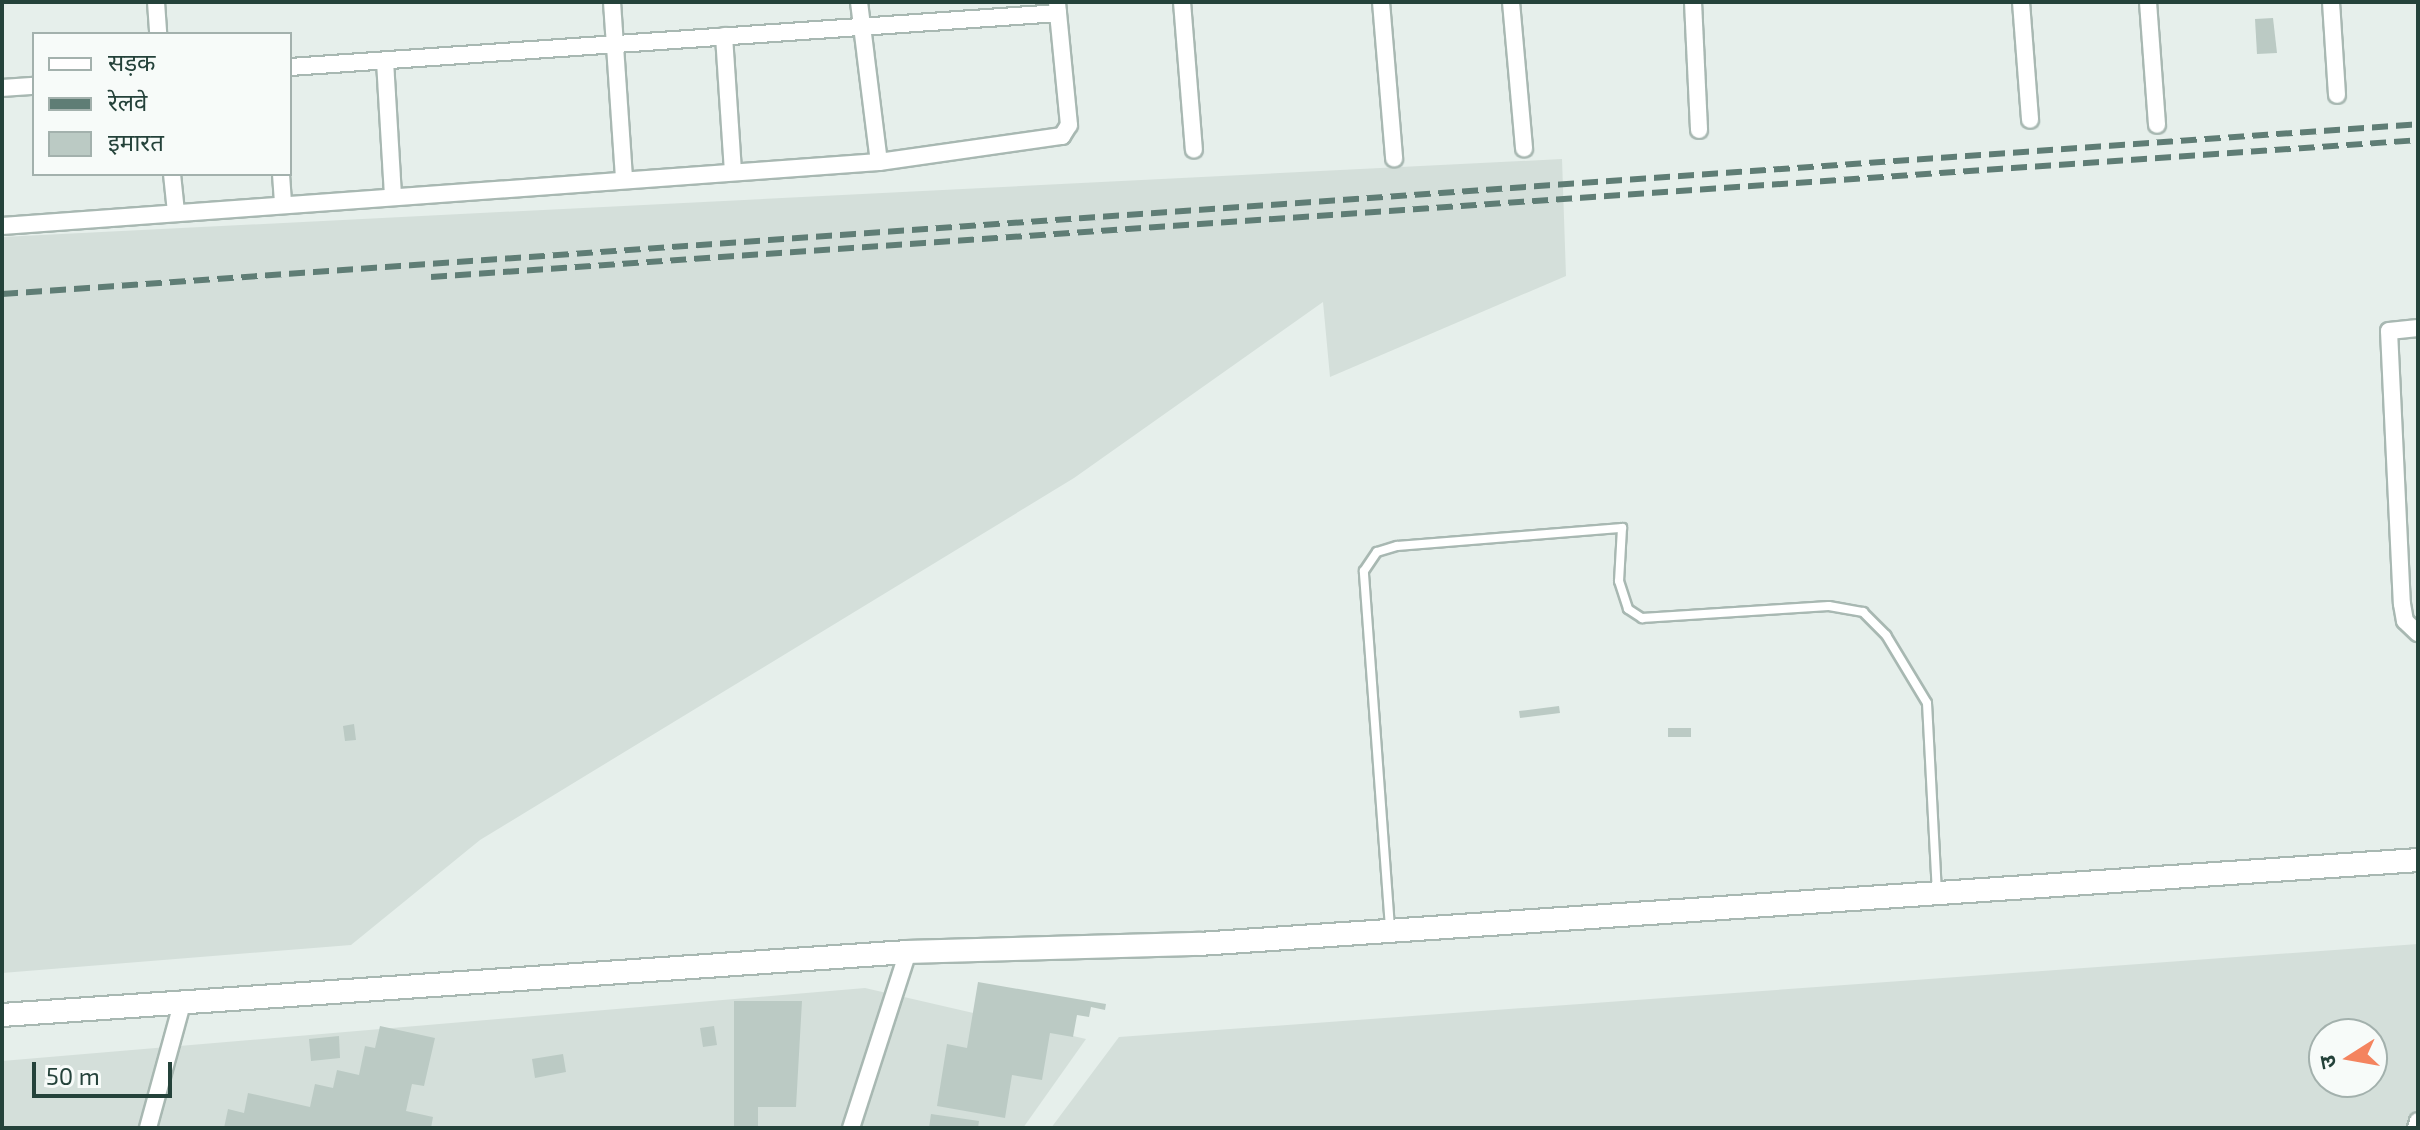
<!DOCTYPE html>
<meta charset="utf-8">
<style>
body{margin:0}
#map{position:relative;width:2420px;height:1130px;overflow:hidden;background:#e6efeb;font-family:"Exo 2","Noto Sans Devanagari",sans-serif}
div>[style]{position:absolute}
.built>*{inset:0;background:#d4dfda}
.building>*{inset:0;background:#bbcac4}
.roads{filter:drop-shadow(2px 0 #a8b8b2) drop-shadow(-2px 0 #a8b8b2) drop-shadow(0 2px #a8b8b2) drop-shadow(0 -2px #a8b8b2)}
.lane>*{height:8px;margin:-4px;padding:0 4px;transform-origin:4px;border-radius:4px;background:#fff}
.street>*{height:16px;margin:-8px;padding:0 8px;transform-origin:8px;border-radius:8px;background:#fff}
.secondary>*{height:22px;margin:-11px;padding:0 11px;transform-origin:11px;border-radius:11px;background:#fff}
.rail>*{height:6px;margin-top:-3px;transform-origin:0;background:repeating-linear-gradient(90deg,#5f7d75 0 16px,transparent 0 24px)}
span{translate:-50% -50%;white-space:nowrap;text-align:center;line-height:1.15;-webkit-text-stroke:6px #f7fbf9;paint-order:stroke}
.frame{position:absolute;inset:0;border:4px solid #24423a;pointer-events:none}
.legend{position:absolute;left:32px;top:32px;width:260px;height:144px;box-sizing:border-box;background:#f7fbf9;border:2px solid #a3b1ad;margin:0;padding:10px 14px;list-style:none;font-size:24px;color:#24423a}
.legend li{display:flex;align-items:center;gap:16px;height:40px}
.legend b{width:40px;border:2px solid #a3b1ad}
.north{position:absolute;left:2308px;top:1018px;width:80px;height:80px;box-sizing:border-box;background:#f7fbf9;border:2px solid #a3b1ad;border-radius:50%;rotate:259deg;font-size:22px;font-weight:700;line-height:32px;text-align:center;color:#24423a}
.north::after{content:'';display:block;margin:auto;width:28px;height:36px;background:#f4845f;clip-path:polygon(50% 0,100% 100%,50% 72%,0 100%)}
.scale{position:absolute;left:32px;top:1062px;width:140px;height:36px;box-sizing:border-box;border:4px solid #24423a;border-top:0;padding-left:10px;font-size:24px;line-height:28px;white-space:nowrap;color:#24423a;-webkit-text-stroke:6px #f7fbf9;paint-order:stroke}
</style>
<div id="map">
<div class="built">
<div style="clip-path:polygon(1562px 159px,1566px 276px,1330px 377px,1323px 302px,1074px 478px,480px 840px,351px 945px,2px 973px,2px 237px)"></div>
<div style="clip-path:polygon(evenodd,2418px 944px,2418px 1128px,1051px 1128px,1119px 1037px,2418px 944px,2324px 1034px,2372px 1034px,2372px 1082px,2324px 1082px,2324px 1034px)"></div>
<div style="clip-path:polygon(865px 988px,1086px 1039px,1023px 1128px,2px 1128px,2px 1061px)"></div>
</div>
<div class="building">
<div style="clip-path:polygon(2273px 18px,2277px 53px,2257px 54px,2255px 19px)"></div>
<div style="clip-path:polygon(1559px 706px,1560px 713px,1520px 718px,1519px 711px)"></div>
<div style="clip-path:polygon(354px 724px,356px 740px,345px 741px,343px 726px)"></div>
<div style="clip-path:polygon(1668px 728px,1691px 728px,1691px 737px,1668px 737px)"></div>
<div style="clip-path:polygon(978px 982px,1106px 1004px,1105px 1010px,1091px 1007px,1089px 1017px,1077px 1015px,1073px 1037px,1050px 1033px,1042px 1080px,1012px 1075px,1005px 1118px,937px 1106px,947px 1044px,967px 1048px)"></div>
<div style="clip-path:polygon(734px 1001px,802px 1001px,796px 1107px,758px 1107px,758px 1128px,734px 1128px)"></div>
<div style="clip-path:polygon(380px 1026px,435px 1038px,424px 1086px,412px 1084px,406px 1111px,433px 1117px,431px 1128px,224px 1128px,228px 1109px,244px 1113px,248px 1093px,310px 1107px,315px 1084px,333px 1088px,337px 1070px,359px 1075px,365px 1046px,375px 1048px)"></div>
<div style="clip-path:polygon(714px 1026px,717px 1045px,703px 1047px,700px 1028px)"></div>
<div style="clip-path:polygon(339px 1036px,340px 1058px,311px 1061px,309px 1039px)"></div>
<div style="clip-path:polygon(563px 1054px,566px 1072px,535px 1078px,532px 1059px)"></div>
<div style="clip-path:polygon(931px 1114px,979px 1121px,978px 1128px,929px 1128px)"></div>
</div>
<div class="roads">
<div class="lane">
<div style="left:1390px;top:928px;width:358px;rotate:-94.2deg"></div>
<div style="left:1364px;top:571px;width:23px;rotate:-56deg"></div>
<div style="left:1377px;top:552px;width:21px;rotate:-17deg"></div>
<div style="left:1397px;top:546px;width:226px;rotate:-4.6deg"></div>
<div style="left:1622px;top:528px;width:53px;rotate:93.2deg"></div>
<div style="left:1619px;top:581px;width:29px;rotate:72deg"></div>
<div style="left:1628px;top:609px;width:17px;rotate:33deg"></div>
<div style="left:1642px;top:618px;width:187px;rotate:-3.7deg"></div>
<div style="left:1829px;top:606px;width:35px;rotate:10deg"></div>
<div style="left:1863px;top:612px;width:33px;rotate:45deg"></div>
<div style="left:1886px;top:635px;width:79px;rotate:58.9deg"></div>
<div style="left:1927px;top:703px;width:189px;rotate:87deg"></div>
</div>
<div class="street">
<div style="left:156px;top:2px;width:32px;rotate:86deg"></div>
<div style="left:612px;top:2px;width:177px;rotate:86.1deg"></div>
<div style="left:859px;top:2px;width:161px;rotate:82.9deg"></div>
<div style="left:1182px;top:2px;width:148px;rotate:85.4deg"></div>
<div style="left:1381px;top:2px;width:157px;rotate:85.2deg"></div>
<div style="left:1511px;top:2px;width:147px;rotate:84.9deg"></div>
<div style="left:1693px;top:2px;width:128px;rotate:87.3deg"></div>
<div style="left:2021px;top:2px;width:118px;rotate:85.6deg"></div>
<div style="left:2148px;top:2px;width:123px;rotate:85.8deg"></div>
<div style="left:2331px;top:2px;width:93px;rotate:86.3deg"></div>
<div style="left:724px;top:36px;width:136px;rotate:86.2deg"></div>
<div style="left:385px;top:61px;width:134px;rotate:86.6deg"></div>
<div style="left:290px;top:67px;width:770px;rotate:-4.02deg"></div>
<div style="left:2px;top:88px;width:32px;rotate:-4deg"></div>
<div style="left:172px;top:174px;width:38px;rotate:84deg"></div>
<div style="left:281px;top:174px;width:30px;rotate:86deg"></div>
<div style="left:2px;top:226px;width:879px;rotate:-4.17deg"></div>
<div style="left:879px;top:162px;width:185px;rotate:-8.1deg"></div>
<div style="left:1062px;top:136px;width:13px;rotate:-58deg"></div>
<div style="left:1069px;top:125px;width:124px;rotate:-95.6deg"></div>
<div style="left:2418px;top:328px;width:29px;rotate:174deg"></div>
<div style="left:2389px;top:331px;width:273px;rotate:87.3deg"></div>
<div style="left:2402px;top:604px;width:17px;rotate:80deg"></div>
<div style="left:2405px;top:621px;width:18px;rotate:43deg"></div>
<div style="left:148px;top:1128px;width:133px;rotate:-74.7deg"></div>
<div style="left:851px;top:1128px;width:185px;rotate:-72.1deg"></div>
<div style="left:2416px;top:1128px;width:7px;rotate:-74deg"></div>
</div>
<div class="secondary">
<div style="left:2px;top:1015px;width:908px;rotate:-3.98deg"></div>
<div style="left:908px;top:952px;width:291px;rotate:-1.6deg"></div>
<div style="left:1199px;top:944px;width:1222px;rotate:-3.94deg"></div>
</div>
</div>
<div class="rail">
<div style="left:431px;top:277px;width:1992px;rotate:-3.94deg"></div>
<div style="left:2px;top:294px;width:2422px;rotate:-4.02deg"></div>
</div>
<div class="frame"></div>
<ul class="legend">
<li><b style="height:10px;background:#fff"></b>सड़क</li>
<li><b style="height:10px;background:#5f7d75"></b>रेलवे</li>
<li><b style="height:22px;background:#bbcac4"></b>इमारत</li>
</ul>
<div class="north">उ</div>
<div class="scale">50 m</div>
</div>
